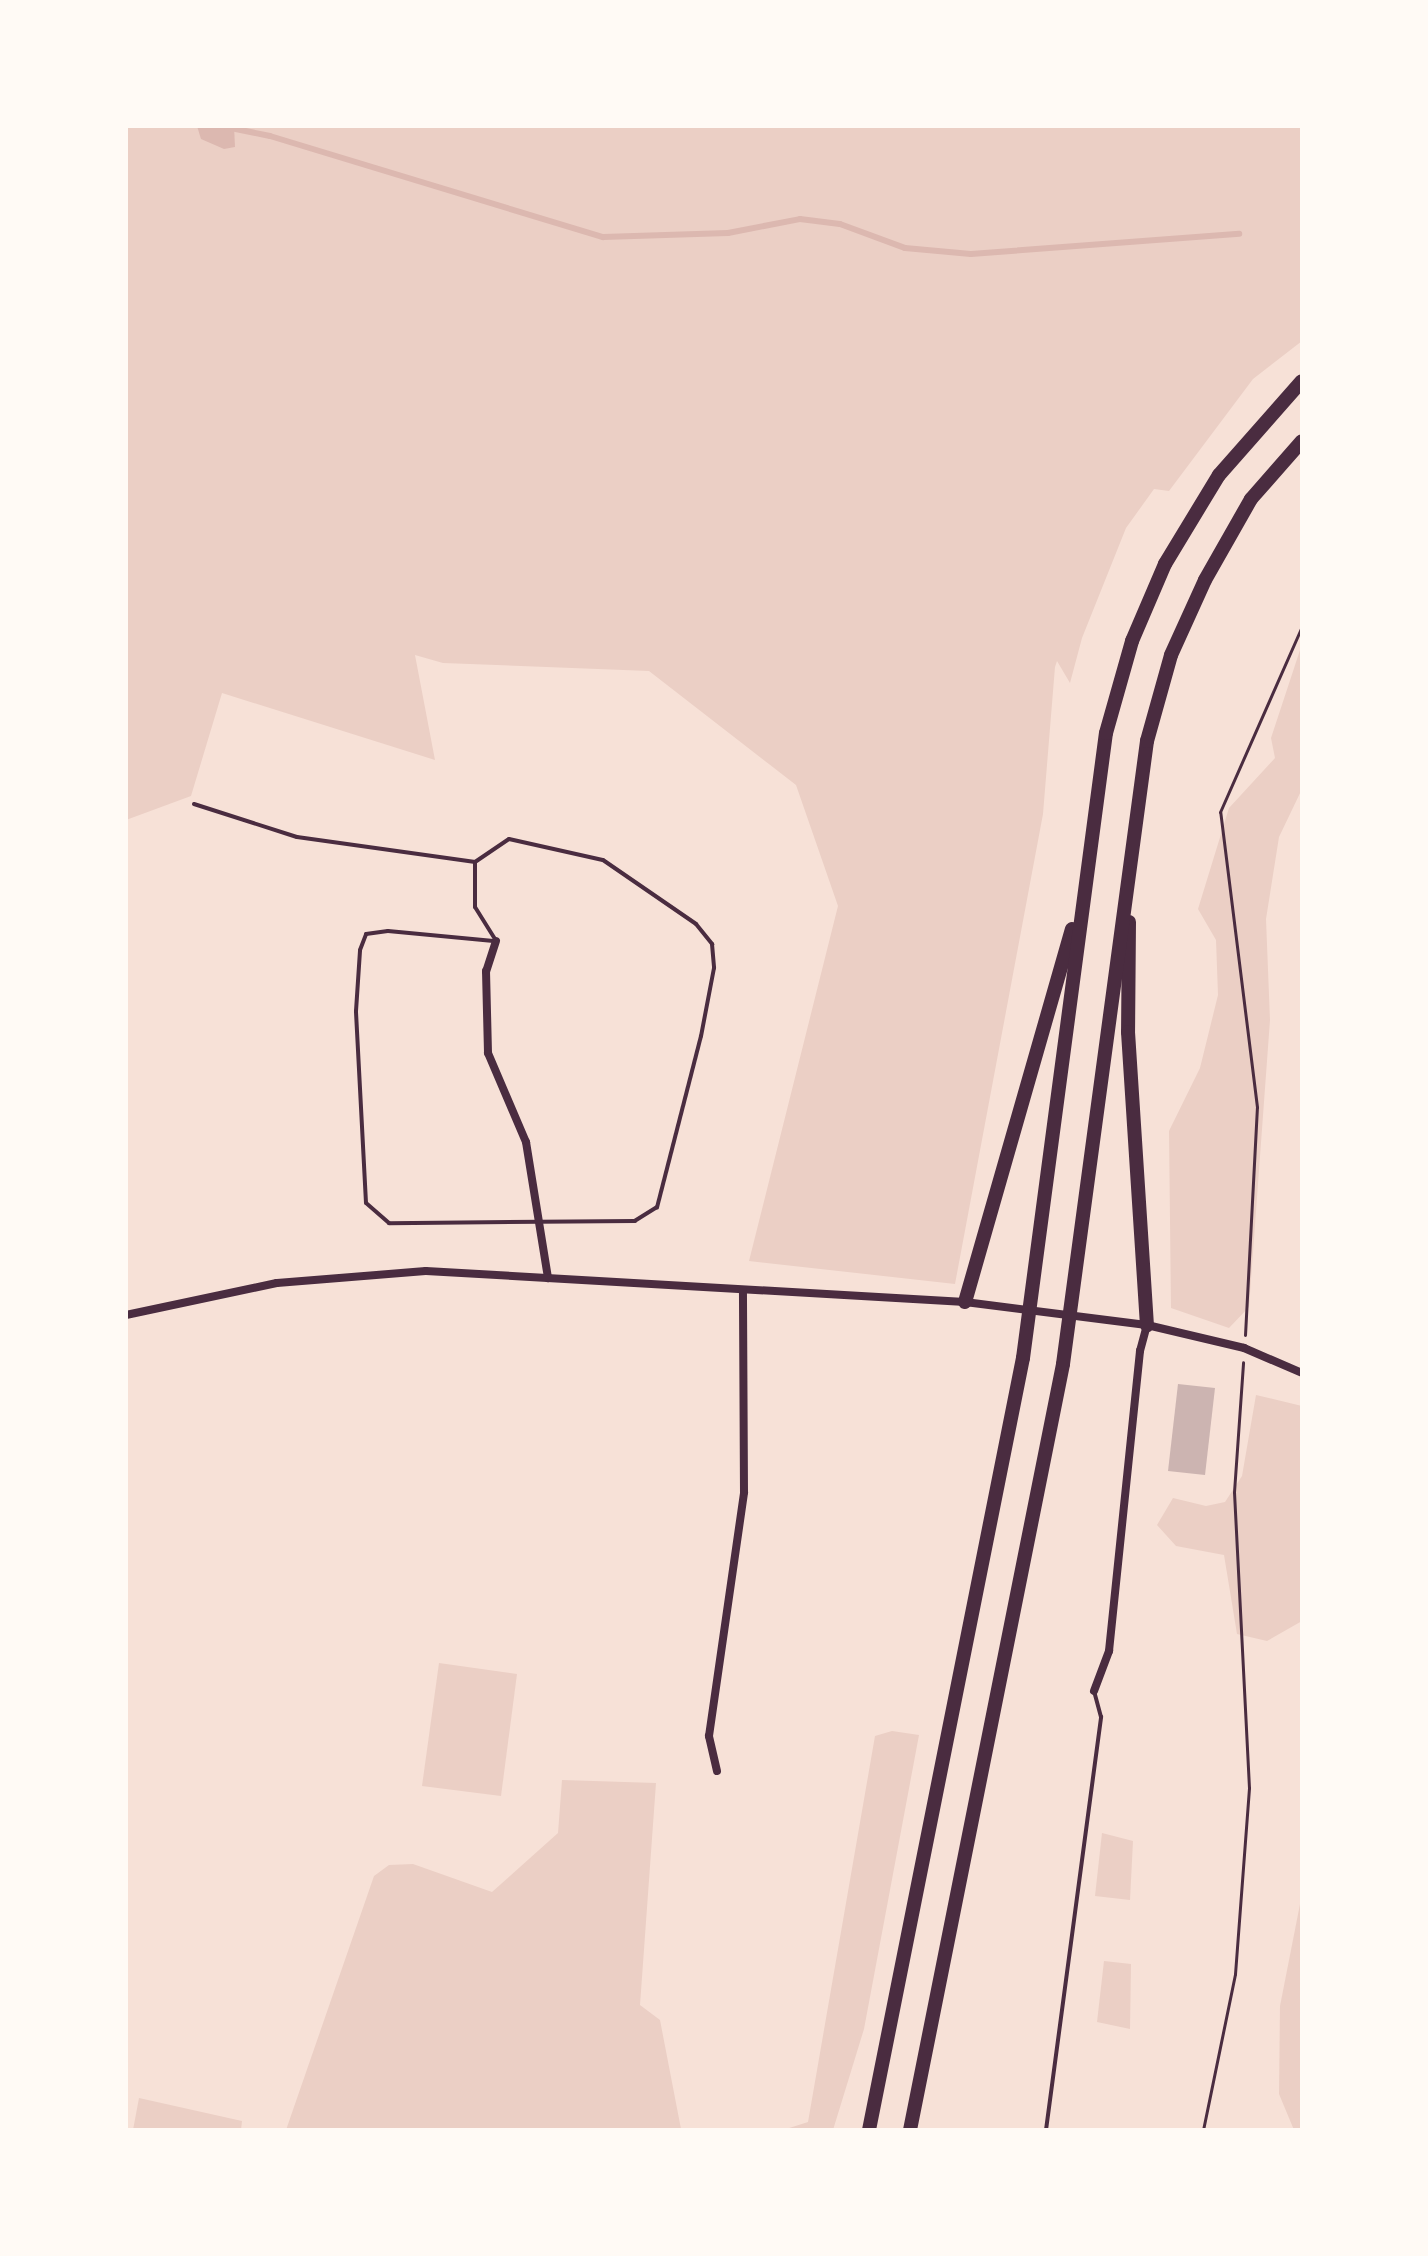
<!DOCTYPE html>
<style>
body{margin:0}
#map{position:relative;width:1428px;height:2256px;overflow:hidden;background:#f7e1d7;font-family:"Roboto Condensed",sans-serif}
div>[style]{position:absolute}
.green>*{inset:0;background:#ebcfc5}
.water>*{inset:0;background:#dcb8b0}
.stream>*{height:6px;margin:-3px;padding:0 3px;transform-origin:3px;border-radius:3px;background:#dcb8b0}
.building>*{inset:0;background:#ccb4b1}
.path>*{height:3px;margin:-1.5px;padding:0 1.5px;transform-origin:1.5px;border-radius:1.5px;background:#4a2c40}
.service>*{height:4px;margin:-2px;padding:0 2px;transform-origin:2px;border-radius:2px;background:#4a2c40}
.minor>*{height:8px;margin:-4px;padding:0 4px;transform-origin:4px;border-radius:4px;background:#4a2c40}
.primary>*{height:14px;margin:-7px;padding:0 7px;transform-origin:7px;border-radius:7px;background:#4a2c40}
span{translate:-50% -50%;white-space:nowrap;text-align:center;line-height:1.15;-webkit-text-stroke:7px #fffaf5;paint-order:stroke}
.frame{position:absolute;inset:0;border:128px solid #fffaf5;pointer-events:none}
</style>
<div id="map">
<div class="green">
<div style="clip-path:polygon(126px 126px,1302px 126px,1302px 341px,1253px 379px,1169px 491px,1154px 489px,1126px 528px,1082px 638px,1070px 683px,1057px 661px,1055px 667px,1043px 814px,955px 1284px,749px 1261px,838px 906px,796px 785px,649px 671px,443px 663px,415px 655px,435px 760px,222px 693px,191px 796px,126px 820px)"></div>
<div style="clip-path:polygon(1302px 644px,1302px 789px,1279px 837px,1266px 919px,1270px 1020px,1249px 1307px,1229px 1328px,1171px 1308px,1169px 1131px,1200px 1068px,1218px 995px,1216px 940px,1198px 909px,1229px 808px,1275px 758px,1271px 738px)"></div>
<div style="clip-path:polygon(1256px 1395px,1302px 1406px,1302px 1621px,1267px 1641px,1237px 1634px,1224px 1555px,1176px 1546px,1157px 1525px,1173px 1498px,1206px 1506px,1225px 1502px,1242px 1476px)"></div>
<div style="clip-path:polygon(439px 1663px,517px 1674px,501px 1796px,422px 1786px)"></div>
<div style="clip-path:polygon(892px 1731px,919px 1735px,864px 2029px,833px 2130px,783px 2130px,808px 2122px,875px 1736px)"></div>
<div style="clip-path:polygon(562px 1780px,656px 1783px,640px 2005px,660px 2020px,681px 2129px,692px 2130px,286px 2130px,374px 1876px,389px 1865px,413px 1864px,492px 1892px,558px 1833px)"></div>
<div style="clip-path:polygon(1102px 1833px,1133px 1841px,1130px 1900px,1095px 1896px)"></div>
<div style="clip-path:polygon(1302px 1894px,1302px 2130px,1294px 2130px,1279px 2094px,1280px 2006px)"></div>
<div style="clip-path:polygon(1104px 1961px,1131px 1964px,1130px 2029px,1097px 2022px)"></div>
<div style="clip-path:polygon(139px 2098px,242px 2121px,241px 2130px,133px 2130px)"></div>
</div>
<div class="water">
<div style="clip-path:polygon(197px 126px,234px 126px,235px 147px,224px 149px,201px 139px)"></div>
</div>
<div class="stream">
<div style="left:221px;top:126px;width:50px;rotate:11.5deg"></div>
<div style="left:270px;top:136px;width:348px;rotate:16.9deg"></div>
<div style="left:603px;top:237px;width:125px;rotate:-1.8deg"></div>
<div style="left:728px;top:233px;width:73px;rotate:-11deg"></div>
<div style="left:800px;top:219px;width:40px;rotate:7.1deg"></div>
<div style="left:840px;top:224px;width:69px;rotate:20.3deg"></div>
<div style="left:905px;top:248px;width:66px;rotate:5.2deg"></div>
<div style="left:971px;top:254px;width:269px;rotate:-4.3deg"></div>
</div>
<div class="building">
<div style="clip-path:polygon(1178px 1384px,1215px 1388px,1205px 1475px,1168px 1471px)"></div>
</div>
<div class="path">
<div style="left:1245px;top:1335px;width:228px;rotate:-87deg"></div>
<div style="left:1257px;top:1107px;width:297px;rotate:-97.1deg"></div>
<div style="left:1220px;top:812px;width:203px;rotate:-66.2deg"></div>
<div style="left:1203px;top:2130px;width:159px;rotate:-78.4deg"></div>
<div style="left:1235px;top:1974px;width:187px;rotate:-85.7deg"></div>
<div style="left:1249px;top:1788px;width:296px;rotate:-92.9deg"></div>
<div style="left:1234px;top:1492px;width:130px;rotate:-86deg"></div>
</div>
<div class="service">
<div style="left:194px;top:804px;width:108px;rotate:17.8deg"></div>
<div style="left:297px;top:837px;width:180px;rotate:8deg"></div>
<div style="left:475px;top:862px;width:45px;rotate:90deg"></div>
<div style="left:475px;top:907px;width:38px;rotate:58deg"></div>
<div style="left:475px;top:862px;width:41px;rotate:-34.1deg"></div>
<div style="left:509px;top:839px;width:96px;rotate:12.6deg"></div>
<div style="left:603px;top:860px;width:113px;rotate:34.5deg"></div>
<div style="left:696px;top:924px;width:26px;rotate:51deg"></div>
<div style="left:712px;top:944px;width:24px;rotate:85deg"></div>
<div style="left:714px;top:968px;width:69px;rotate:100.8deg"></div>
<div style="left:701px;top:1036px;width:177px;rotate:104.4deg"></div>
<div style="left:657px;top:1207px;width:26px;rotate:148deg"></div>
<div style="left:635px;top:1221px;width:246px;rotate:179.5deg"></div>
<div style="left:389px;top:1223px;width:30px;rotate:-139deg"></div>
<div style="left:366px;top:1203px;width:192px;rotate:-93deg"></div>
<div style="left:356px;top:1011px;width:61px;rotate:-86.2deg"></div>
<div style="left:360px;top:950px;width:17px;rotate:-69deg"></div>
<div style="left:366px;top:934px;width:22px;rotate:-8deg"></div>
<div style="left:388px;top:931px;width:106px;rotate:5.4deg"></div>
<div style="left:1046px;top:2130px;width:417px;rotate:-82.4deg"></div>
<div style="left:1101px;top:1717px;width:27px;rotate:-105deg"></div>
</div>
<div class="minor">
<div style="left:496px;top:941px;width:32px;rotate:108deg"></div>
<div style="left:486px;top:971px;width:82px;rotate:88.6deg"></div>
<div style="left:488px;top:1053px;width:97px;rotate:66.9deg"></div>
<div style="left:526px;top:1142px;width:138px;rotate:80.8deg"></div>
<div style="left:126px;top:1315px;width:154px;rotate:-12deg"></div>
<div style="left:277px;top:1283px;width:149px;rotate:-4.6deg"></div>
<div style="left:426px;top:1271px;width:540px;rotate:3.29deg"></div>
<div style="left:965px;top:1302px;width:183px;rotate:7.2deg"></div>
<div style="left:1147px;top:1325px;width:100px;rotate:13.3deg"></div>
<div style="left:1244px;top:1348px;width:63px;rotate:23.3deg"></div>
<div style="left:1094px;top:1691px;width:43px;rotate:-69.4deg"></div>
<div style="left:1109px;top:1651px;width:302px;rotate:-84.1deg"></div>
<div style="left:1140px;top:1351px;width:27px;rotate:-75deg"></div>
<div style="left:717px;top:1771px;width:36px;rotate:-103deg"></div>
<div style="left:709px;top:1736px;width:246px;rotate:-81.8deg"></div>
<div style="left:744px;top:1492px;width:202px;rotate:-90.3deg"></div>
</div>
<div class="primary">
<div style="left:1129px;top:922px;width:110px;rotate:90.5deg"></div>
<div style="left:1128px;top:1032px;width:294px;rotate:86.3deg"></div>
<div style="left:965px;top:1302px;width:388px;rotate:-74deg"></div>
<div style="left:869px;top:2130px;width:787px;rotate:-78.72deg"></div>
<div style="left:1023px;top:1358px;width:630px;rotate:-82.44deg"></div>
<div style="left:1106px;top:733px;width:96px;rotate:-74.2deg"></div>
<div style="left:1132px;top:641px;width:84px;rotate:-66.8deg"></div>
<div style="left:1165px;top:564px;width:104px;rotate:-58.8deg"></div>
<div style="left:1219px;top:475px;width:125px;rotate:-48.6deg"></div>
<div style="left:910px;top:2130px;width:781px;rotate:-78.7deg"></div>
<div style="left:1063px;top:1364px;width:629px;rotate:-82.32deg"></div>
<div style="left:1147px;top:741px;width:89px;rotate:-74.4deg"></div>
<div style="left:1171px;top:655px;width:82px;rotate:-65.6deg"></div>
<div style="left:1205px;top:580px;width:93px;rotate:-60.4deg"></div>
<div style="left:1251px;top:499px;width:77px;rotate:-48.7deg"></div>
</div>
<div class="frame"></div>
</div>
